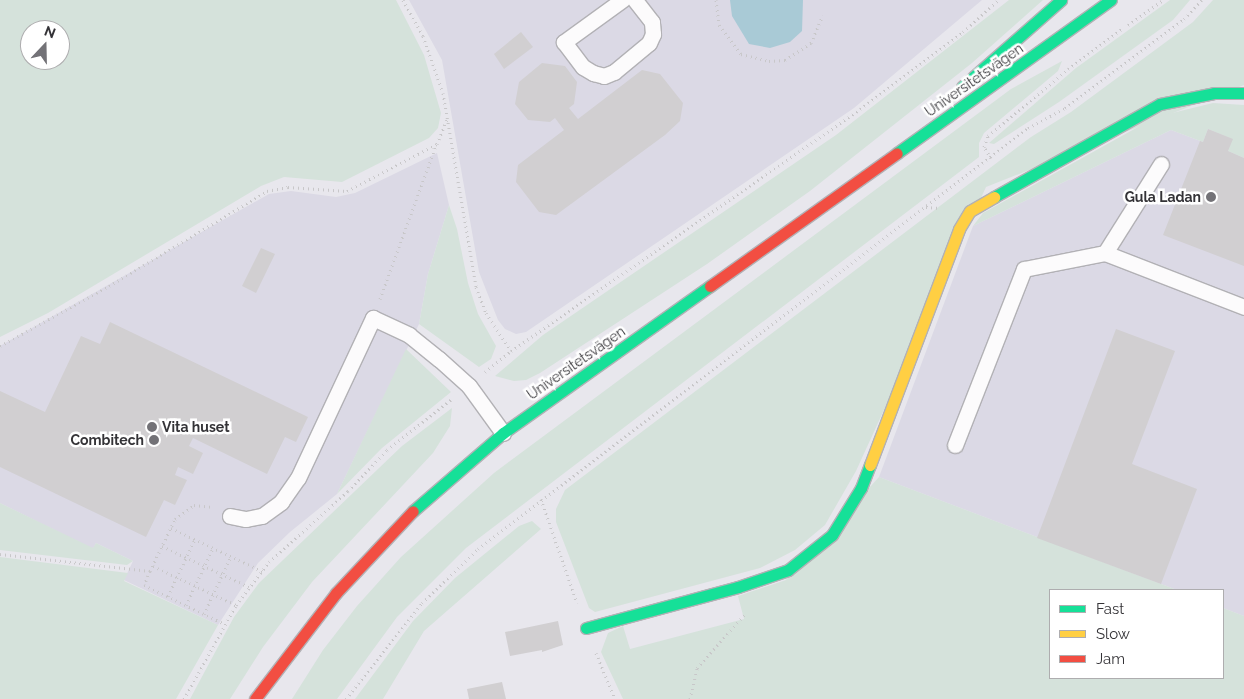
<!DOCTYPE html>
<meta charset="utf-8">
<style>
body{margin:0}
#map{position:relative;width:1244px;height:699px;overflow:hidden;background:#e8e7ed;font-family:Raleway,sans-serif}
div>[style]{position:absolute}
.built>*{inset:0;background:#dbd9e5}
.green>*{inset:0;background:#d5e2db}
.water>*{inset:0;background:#a9cad6}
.building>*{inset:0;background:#d1cfd1}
.path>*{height:3px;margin-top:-1.5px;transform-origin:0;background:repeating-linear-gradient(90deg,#c8c7c9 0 1px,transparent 0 5px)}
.roads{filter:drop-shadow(1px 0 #b2b1b5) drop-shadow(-1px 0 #b2b1b5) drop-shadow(0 1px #b2b1b5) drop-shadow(0 -1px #b2b1b5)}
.lane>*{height:15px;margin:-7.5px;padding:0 7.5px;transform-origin:7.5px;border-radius:7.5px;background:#fcfbfc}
.fast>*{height:11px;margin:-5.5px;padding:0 5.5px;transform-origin:5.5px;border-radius:5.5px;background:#16e098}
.slow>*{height:11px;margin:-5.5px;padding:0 5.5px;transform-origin:5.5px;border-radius:5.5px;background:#ffcf43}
.jam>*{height:11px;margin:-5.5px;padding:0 5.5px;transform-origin:5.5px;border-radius:5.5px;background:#f24e42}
.dots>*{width:14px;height:14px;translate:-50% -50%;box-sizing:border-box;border:2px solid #fff;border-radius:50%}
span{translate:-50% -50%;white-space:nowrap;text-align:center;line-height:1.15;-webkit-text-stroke:5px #fff;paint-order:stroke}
.street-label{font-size:14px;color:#343337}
.poi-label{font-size:14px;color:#343337;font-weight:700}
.right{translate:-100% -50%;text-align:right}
.left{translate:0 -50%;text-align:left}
.legend{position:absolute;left:1049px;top:589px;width:175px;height:90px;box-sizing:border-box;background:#fff;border:1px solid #aeadaf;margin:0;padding:6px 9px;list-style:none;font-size:15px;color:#343337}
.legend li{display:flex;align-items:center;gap:10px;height:25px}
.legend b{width:25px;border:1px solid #aeadaf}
.north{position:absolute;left:20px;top:20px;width:50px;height:50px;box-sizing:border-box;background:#fff;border:1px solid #aeadaf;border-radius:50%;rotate:21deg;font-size:14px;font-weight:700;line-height:20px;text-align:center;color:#343337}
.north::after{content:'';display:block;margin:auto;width:18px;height:22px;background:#737277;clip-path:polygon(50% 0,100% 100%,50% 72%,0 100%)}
</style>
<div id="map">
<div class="built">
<div style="clip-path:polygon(409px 0,982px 0,854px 108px,526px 332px,516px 334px,505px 329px,498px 320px,479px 272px,442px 60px)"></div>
<div style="clip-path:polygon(1208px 129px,1233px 139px,1228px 151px,1244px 158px,1244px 616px,1223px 608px,1223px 590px,1177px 590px,879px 477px,973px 226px,1171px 130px,1203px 142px)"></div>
<div style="clip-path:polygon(437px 153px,449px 205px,428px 274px,419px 324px,337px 494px,290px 532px,258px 563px,218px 625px,124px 580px,133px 561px,96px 543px,93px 549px,0 503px,0 346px,269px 194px,291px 191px,336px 197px,355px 193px)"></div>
</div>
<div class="green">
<div style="clip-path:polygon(evenodd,0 0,396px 0,424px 55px,441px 113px,438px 128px,429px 138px,342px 182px,284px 177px,261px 186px,48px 313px,0 337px,0 0,30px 30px,60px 30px,60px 60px,30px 60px,30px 30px)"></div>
<div style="clip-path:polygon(1009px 0,1043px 0,972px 63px,810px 191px,707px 264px,540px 373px,526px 380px,514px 381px,495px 376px,543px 335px,836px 135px)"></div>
<div style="clip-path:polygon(1170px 0,1190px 0,1173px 20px,1059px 102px,994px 144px,989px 143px,1076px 68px)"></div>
<div style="clip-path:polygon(1213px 0,1244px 0,1244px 85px,986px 187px,856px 471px,825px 525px,795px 550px,760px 568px,595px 612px,589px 608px,556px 522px,556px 509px,565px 490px,1031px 137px,1071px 112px,1193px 22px)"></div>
<div style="clip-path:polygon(1062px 61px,1058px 71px,984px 133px,979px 143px,979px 157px,466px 548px,397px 617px,337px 699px,292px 699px,323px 650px,357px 606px,401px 557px,494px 473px,1011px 89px)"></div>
<div style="clip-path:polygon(1213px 103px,1244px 105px,1244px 158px,1228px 151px,1232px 139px,1208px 129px,1203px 142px,1171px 130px,973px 226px,983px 213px,1156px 117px)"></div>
<div style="clip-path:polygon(449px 205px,457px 229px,468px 283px,478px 314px,496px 346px,491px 359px,479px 367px,419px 324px,428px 274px)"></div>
<div style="clip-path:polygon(406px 349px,451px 392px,382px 448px,337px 494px)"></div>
<div style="clip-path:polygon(452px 408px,450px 426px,433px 453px,312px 582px,263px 647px,230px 699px,190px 699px,234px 617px,259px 583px,402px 446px)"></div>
<div style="clip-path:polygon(879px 477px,1177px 590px,1050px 590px,1050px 678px,1223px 678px,1223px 608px,1244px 616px,1244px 699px,623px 699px,601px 652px,608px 633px,623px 626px,630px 649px,744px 619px,738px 596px,786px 580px)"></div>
<div style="clip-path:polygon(0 503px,93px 548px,96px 543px,133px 561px,127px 565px,0 550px)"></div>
<div style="clip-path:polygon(532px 521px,541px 529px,424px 631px,383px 699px,355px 699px,413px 621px,455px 578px,519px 526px)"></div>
<div style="clip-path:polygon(0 557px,128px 573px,124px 581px,218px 625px,176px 699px,0 699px)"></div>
</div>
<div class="water">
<div style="clip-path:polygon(730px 0,803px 0,802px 31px,790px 42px,770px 48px,749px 44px,732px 16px)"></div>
</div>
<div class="building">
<div style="clip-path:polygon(521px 32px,533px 47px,504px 69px,494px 54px)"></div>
<div style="clip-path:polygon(542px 63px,565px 66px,577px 82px,574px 104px,569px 108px,578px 119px,642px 70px,660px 74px,683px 103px,680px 121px,665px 135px,556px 215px,539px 212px,516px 182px,518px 165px,564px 130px,555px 118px,550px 122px,528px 120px,515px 104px,519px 82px)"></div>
<div style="clip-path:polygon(1208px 129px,1233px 139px,1228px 151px,1244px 158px,1244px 266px,1163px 235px,1200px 141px,1203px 142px)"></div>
<div style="clip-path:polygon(261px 248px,275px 254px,256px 293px,242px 286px)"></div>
<div style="clip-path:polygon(110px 322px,308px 417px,296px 442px,285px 437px,267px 474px,193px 438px,189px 446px,203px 453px,193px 474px,178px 467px,175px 475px,187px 480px,175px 505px,164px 500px,146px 537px,0 467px,0 391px,45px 412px,81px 336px,100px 344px)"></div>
<div style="clip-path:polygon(1116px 329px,1175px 351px,1132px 464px,1197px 489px,1161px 584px,1037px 538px)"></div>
<div style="clip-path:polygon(558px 621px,563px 645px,542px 652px,542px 650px,510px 656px,505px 632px)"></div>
<div style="clip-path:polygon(502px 682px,506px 699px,469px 699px,467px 689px)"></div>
</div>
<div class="path">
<div style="left:403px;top:0;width:41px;rotate:60.9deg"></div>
<div style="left:423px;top:36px;width:60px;rotate:70.7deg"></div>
<div style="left:443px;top:93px;width:197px;rotate:80.3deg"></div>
<div style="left:476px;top:287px;width:28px;rotate:69deg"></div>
<div style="left:486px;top:313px;width:45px;rotate:56.7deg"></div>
<div style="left:716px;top:0;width:25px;rotate:83deg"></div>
<div style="left:719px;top:25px;width:36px;rotate:53deg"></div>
<div style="left:741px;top:54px;width:29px;rotate:14deg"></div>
<div style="left:769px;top:61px;width:16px;rotate:-4deg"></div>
<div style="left:785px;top:60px;width:31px;rotate:-33deg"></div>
<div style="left:811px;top:43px;width:30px;rotate:-67deg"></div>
<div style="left:1128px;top:25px;width:43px;rotate:-35.5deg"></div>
<div style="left:991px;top:158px;width:13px;rotate:-122deg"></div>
<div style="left:984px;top:147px;width:12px;rotate:-70deg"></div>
<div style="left:988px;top:136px;width:104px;rotate:-39.9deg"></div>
<div style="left:1068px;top:69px;width:69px;rotate:-36.7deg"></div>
<div style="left:926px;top:207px;width:14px;rotate:4deg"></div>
<div style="left:380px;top:299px;width:164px;rotate:-70deg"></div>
<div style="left:0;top:346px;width:124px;rotate:-28.8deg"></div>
<div style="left:109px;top:286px;width:184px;rotate:-31deg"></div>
<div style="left:267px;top:191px;width:21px;rotate:-11deg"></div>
<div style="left:288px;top:187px;width:59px;rotate:3.9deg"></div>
<div style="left:347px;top:191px;width:102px;rotate:-27.6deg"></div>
<div style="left:437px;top:144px;width:27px;rotate:-68deg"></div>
<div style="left:485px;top:372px;width:33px;rotate:-39deg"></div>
<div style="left:511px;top:351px;width:425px;rotate:-34.7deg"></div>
<div style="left:860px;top:109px;width:129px;rotate:-36.8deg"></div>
<div style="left:963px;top:32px;width:47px;rotate:-42.4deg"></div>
<div style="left:541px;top:499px;width:110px;rotate:70.9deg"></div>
<div style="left:171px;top:528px;width:101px;rotate:25.3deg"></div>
<div style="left:162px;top:546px;width:96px;rotate:25.2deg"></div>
<div style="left:0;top:554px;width:151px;rotate:6.5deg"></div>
<div style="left:150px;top:571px;width:58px;rotate:-64.3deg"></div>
<div style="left:175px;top:519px;width:24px;rotate:-36deg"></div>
<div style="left:194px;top:505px;width:18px;rotate:6deg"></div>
<div style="left:153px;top:566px;width:92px;rotate:25.2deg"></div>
<div style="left:150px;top:571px;width:15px;rotate:113deg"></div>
<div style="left:144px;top:585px;width:90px;rotate:25.7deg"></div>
<div style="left:168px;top:596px;width:63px;rotate:-64.7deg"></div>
<div style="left:186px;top:605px;width:63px;rotate:-64.7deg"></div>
<div style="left:204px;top:614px;width:64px;rotate:-65deg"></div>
<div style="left:596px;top:653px;width:50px;rotate:67.6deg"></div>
<div style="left:184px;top:699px;width:107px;rotate:-61deg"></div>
<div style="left:236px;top:605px;width:54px;rotate:-52.5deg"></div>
<div style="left:269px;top:562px;width:106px;rotate:-41.9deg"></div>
<div style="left:348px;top:491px;width:57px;rotate:-46.4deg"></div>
<div style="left:387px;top:450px;width:84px;rotate:-38.2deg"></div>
<div style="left:346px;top:699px;width:122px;rotate:-51.6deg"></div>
<div style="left:422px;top:603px;width:78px;rotate:-44deg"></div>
<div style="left:478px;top:549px;width:693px;rotate:-37.43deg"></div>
<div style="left:1028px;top:128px;width:42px;rotate:-28.4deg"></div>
<div style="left:1065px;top:108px;width:149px;rotate:-36.8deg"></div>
<div style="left:1184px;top:19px;width:26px;rotate:-47deg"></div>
<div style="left:690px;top:699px;width:32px;rotate:-77deg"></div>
<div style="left:697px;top:668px;width:72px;rotate:-48.4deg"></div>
</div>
<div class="roads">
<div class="lane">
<div style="left:622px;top:0;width:72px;rotate:144.1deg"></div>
<div style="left:564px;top:42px;width:31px;rotate:53deg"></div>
<div style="left:583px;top:67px;width:12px;rotate:31deg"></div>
<div style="left:593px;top:73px;width:11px;rotate:15deg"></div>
<div style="left:604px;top:76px;width:11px;rotate:-22deg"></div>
<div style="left:614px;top:72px;width:45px;rotate:-39.6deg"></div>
<div style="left:649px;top:43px;width:10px;rotate:-66deg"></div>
<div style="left:653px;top:34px;width:12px;rotate:-95deg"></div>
<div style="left:652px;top:22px;width:28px;rotate:-128deg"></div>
<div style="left:1105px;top:253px;width:105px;rotate:-57.8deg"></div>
<div style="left:955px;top:445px;width:189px;rotate:-68.6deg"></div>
<div style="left:1024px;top:269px;width:83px;rotate:-11.2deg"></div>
<div style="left:1105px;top:253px;width:149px;rotate:21.2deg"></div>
<div style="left:230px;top:516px;width:16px;rotate:11deg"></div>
<div style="left:246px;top:519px;width:16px;rotate:-11deg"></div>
<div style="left:262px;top:516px;width:24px;rotate:-36deg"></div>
<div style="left:281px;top:502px;width:29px;rotate:-55deg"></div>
<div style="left:298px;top:478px;width:177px;rotate:-64.9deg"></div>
<div style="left:373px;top:318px;width:40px;rotate:25deg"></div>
<div style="left:409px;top:335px;width:38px;rotate:39deg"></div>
<div style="left:439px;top:359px;width:40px;rotate:42deg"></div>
<div style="left:469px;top:386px;width:58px;rotate:54.1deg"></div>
</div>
<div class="fast">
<div style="left:962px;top:87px;width:132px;rotate:-41.3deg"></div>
<div style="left:897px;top:153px;width:263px;rotate:-35.6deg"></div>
<div style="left:994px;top:197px;width:190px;rotate:-29.3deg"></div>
<div style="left:1160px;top:104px;width:55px;rotate:-11.5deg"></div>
<div style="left:1214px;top:93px;width:30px"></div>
<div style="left:413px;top:511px;width:119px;rotate:-40.9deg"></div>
<div style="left:503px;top:433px;width:254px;rotate:-35.4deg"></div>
<div style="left:586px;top:628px;width:157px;rotate:-15.1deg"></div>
<div style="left:738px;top:587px;width:53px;rotate:-18.8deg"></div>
<div style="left:788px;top:570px;width:56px;rotate:-38.5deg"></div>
<div style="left:832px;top:535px;width:55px;rotate:-58.3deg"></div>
<div style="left:861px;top:488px;width:25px;rotate:-69deg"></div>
</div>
<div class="slow">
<div style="left:870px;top:465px;width:252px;rotate:-69.3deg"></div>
<div style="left:959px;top:229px;width:21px;rotate:-59deg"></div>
<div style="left:970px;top:211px;width:28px;rotate:-30deg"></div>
</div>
<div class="jam">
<div style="left:710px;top:286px;width:229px;rotate:-35.4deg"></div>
<div style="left:255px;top:699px;width:133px;rotate:-52.6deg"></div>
<div style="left:336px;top:593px;width:112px;rotate:-46.8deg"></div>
</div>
</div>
<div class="dots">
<div style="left:1211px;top:197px;background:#737277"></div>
<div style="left:152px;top:427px;background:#737277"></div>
<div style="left:154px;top:440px;background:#737277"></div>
</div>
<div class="street-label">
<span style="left:974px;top:80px;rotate:-35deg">Universitetsvägen</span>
<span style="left:576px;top:363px;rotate:-35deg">Universitetsvägen</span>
</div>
<div class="poi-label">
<span class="right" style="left:1201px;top:197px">Gula Ladan</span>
<span class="left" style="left:162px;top:427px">Vita huset</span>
<span class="right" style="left:144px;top:440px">Combitech</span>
</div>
<ul class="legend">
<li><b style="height:6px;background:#16e098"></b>Fast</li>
<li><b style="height:6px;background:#ffcf43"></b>Slow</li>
<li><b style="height:6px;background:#f24e42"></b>Jam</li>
</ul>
<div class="north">N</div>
</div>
